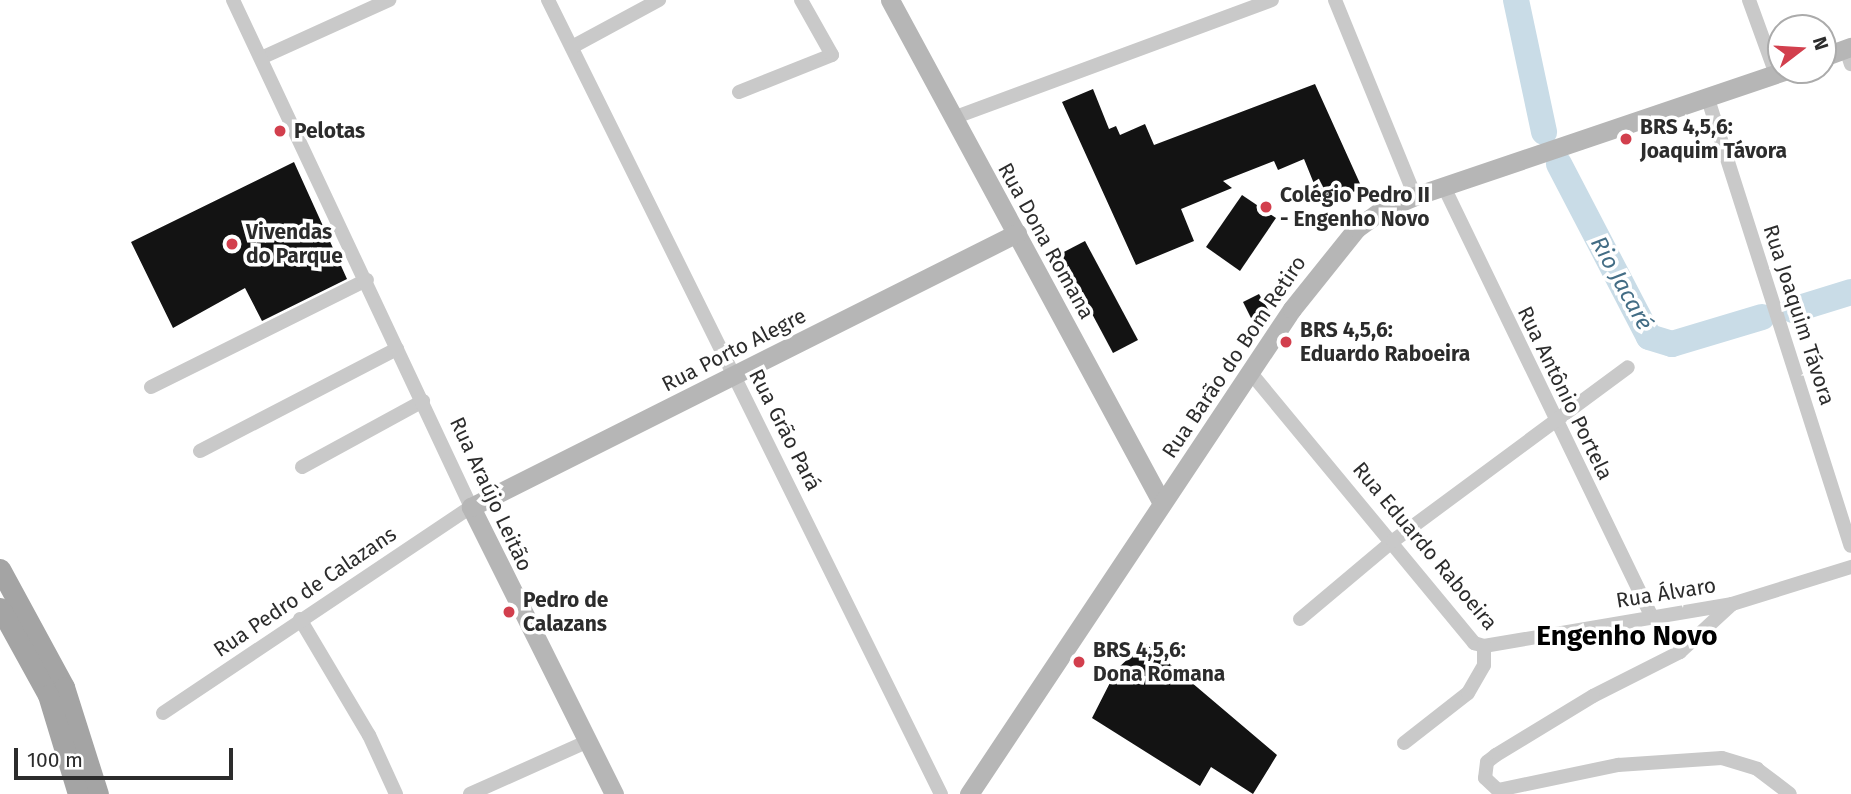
<!DOCTYPE html>
<meta charset="utf-8">
<style>
body{margin:0}
#map{position:relative;width:1851px;height:794px;overflow:hidden;background:#fff;font-family:"Fira Sans",sans-serif}
div>[style]{position:absolute}
.river>*{height:26px;margin:-13px;padding:0 13px;transform-origin:13px;border-radius:13px;background:#c9dce7}
.building>*{inset:0;background:#131313}
.street>*{height:14px;margin:-7px;padding:0 7px;transform-origin:7px;border-radius:7px;background:#c9c9c9}
.secondary>*{height:19px;margin:-9.5px;padding:0 9.5px;transform-origin:9.5px;border-radius:9.5px;background:#b6b6b6}
.primary>*{height:21px;margin:-10.5px;padding:0 10.5px;transform-origin:10.5px;border-radius:10.5px;background:#a4a4a4}
.dots>*{width:19px;height:19px;translate:-50% -50%;box-sizing:border-box;border:4px solid #fff;border-radius:50%}
span{translate:-50% -50%;white-space:nowrap;text-align:center;line-height:1.15;-webkit-text-stroke:7px #fff;paint-order:stroke}
.poi-label{font-size:21px;color:#2c2c2c;font-weight:700}
.left{translate:0 -50%;text-align:left}
.street-label{font-size:21px;color:#2c2c2c}
.water-label{font-size:23px;color:#436d85;font-style:italic}
.district-label{font-size:28px;color:#000;font-weight:700}
.north{position:absolute;left:1767px;top:14px;width:70px;height:70px;box-sizing:border-box;background:#fff;border:2px solid #ababab;border-radius:50%;rotate:73deg;font-size:19px;font-weight:700;line-height:28px;text-align:center;color:#2c2c2c}
.north::after{content:'';display:block;margin:auto;width:24px;height:32px;background:#d23f4d;clip-path:polygon(50% 0,100% 100%,50% 72%,0 100%)}
.scale{position:absolute;left:14px;top:748px;width:219px;height:32px;box-sizing:border-box;border:4px solid #2c2c2c;border-top:0;padding-left:9px;font-size:21px;line-height:24px;white-space:nowrap;color:#2c2c2c;-webkit-text-stroke:5px #fff;paint-order:stroke}
</style>
<div id="map">
<div class="river">
<div style="left:1516px;top:0;width:135px;rotate:78deg"></div>
<div style="left:1559px;top:164px;width:195px;rotate:62.5deg"></div>
<div style="left:1649px;top:337px;width:24px;rotate:17deg"></div>
<div style="left:1672px;top:344px;width:94px;rotate:-16.7deg"></div>
<div style="left:1793px;top:310px;width:61px;rotate:-17.2deg"></div>
</div>
<div class="building">
<div style="clip-path:polygon(1315px 84px,1362px 188px,1323px 206px,1304px 159px,1278px 170px,1274px 161px,1223px 181px,1232px 188px,1181px 209px,1194px 241px,1136px 265px,1062px 102px,1093px 89px,1109px 129px,1116px 126px,1120px 135px,1145px 124px,1154px 145px)"></div>
<div style="clip-path:polygon(294px 162px,347px 279px,262px 321px,245px 288px,173px 328px,131px 242px)"></div>
<div style="clip-path:polygon(1242px 195px,1276px 218px,1240px 271px,1206px 247px)"></div>
<div style="clip-path:polygon(1085px 241px,1138px 340px,1113px 353px,1060px 254px)"></div>
<div style="clip-path:polygon(1259px 294px,1272px 316px,1256px 328px,1243px 302px)"></div>
<div style="clip-path:polygon(1145px 643px,1277px 755px,1253px 794px,1211px 767px,1200px 786px,1092px 718px,1117px 669px)"></div>
</div>
<div class="street">
<div style="left:548px;top:0;width:886px;rotate:63.67deg"></div>
<div style="left:1335px;top:0;width:212px;rotate:67.8deg"></div>
<div style="left:1749px;top:0;width:79px;rotate:70deg"></div>
<div style="left:572px;top:47px;width:99px;rotate:-28.4deg"></div>
<div style="left:1846px;top:49px;width:16px;rotate:72deg"></div>
<div style="left:261px;top:58px;width:141px;rotate:-24.4deg"></div>
<div style="left:739px;top:92px;width:100px;rotate:-21.7deg"></div>
<div style="left:832px;top:55px;width:63px;rotate:-119.4deg"></div>
<div style="left:1707px;top:96px;width:472px;rotate:72.3deg"></div>
<div style="left:953px;top:118px;width:340px;rotate:-20.3deg"></div>
<div style="left:1444px;top:187px;width:475px;rotate:64.2deg"></div>
<div style="left:1250px;top:372px;width:352px;rotate:50.4deg"></div>
<div style="left:1474px;top:643px;width:10px;rotate:17deg"></div>
<div style="left:1484px;top:646px;width:252px;rotate:-9.6deg"></div>
<div style="left:1732px;top:604px;width:125px;rotate:-17.3deg"></div>
<div style="left:151px;top:387px;width:241px;rotate:-26.4deg"></div>
<div style="left:200px;top:451px;width:222px;rotate:-27.4deg"></div>
<div style="left:302px;top:467px;width:138px;rotate:-28.6deg"></div>
<div style="left:1732px;top:604px;width:71px;rotate:137.3deg"></div>
<div style="left:1680px;top:652px;width:97px;rotate:153.2deg"></div>
<div style="left:1593px;top:696px;width:114px;rotate:148.7deg"></div>
<div style="left:1496px;top:755px;width:11px;rotate:142deg"></div>
<div style="left:1487px;top:762px;width:16px;rotate:97deg"></div>
<div style="left:1485px;top:778px;width:18px;rotate:43deg"></div>
<div style="left:1498px;top:790px;width:123px;rotate:-11.8deg"></div>
<div style="left:1618px;top:765px;width:104px;rotate:-3.9deg"></div>
<div style="left:1722px;top:758px;width:37px;rotate:17deg"></div>
<div style="left:1757px;top:769px;width:41px;rotate:37.1deg"></div>
<div style="left:300px;top:619px;width:135px;rotate:59.3deg"></div>
<div style="left:369px;top:735px;width:65px;rotate:65.4deg"></div>
<div style="left:1300px;top:619px;width:121px;rotate:-40deg"></div>
<div style="left:1393px;top:541px;width:292px;rotate:-36.5deg"></div>
<div style="left:163px;top:713px;width:371px;rotate:-33.8deg"></div>
<div style="left:471px;top:507px;width:560px;rotate:-115.15deg"></div>
<div style="left:1404px;top:743px;width:81px;rotate:-38deg"></div>
<div style="left:1468px;top:693px;width:32px;rotate:-60deg"></div>
<div style="left:1484px;top:665px;width:19px;rotate:-90deg"></div>
<div style="left:470px;top:794px;width:127px;rotate:-24.1deg"></div>
</div>
<div class="secondary">
<div style="left:890px;top:0;width:572px;rotate:61.6deg"></div>
<div style="left:1823px;top:57px;width:30px;rotate:-20deg"></div>
<div style="left:614px;top:794px;width:321px;rotate:-116.5deg"></div>
<div style="left:471px;top:507px;width:611px;rotate:-26.65deg"></div>
<div style="left:969px;top:794px;width:583px;rotate:-56.34deg"></div>
<div style="left:1292px;top:309px;width:104px;rotate:-51.3deg"></div>
<div style="left:1357px;top:228px;width:31px;rotate:-36deg"></div>
<div style="left:1382px;top:210px;width:36px;rotate:-23deg"></div>
<div style="left:1415px;top:196px;width:393px;rotate:-18.7deg"></div>
</div>
<div class="primary">
<div style="left:0;top:569px;width:134px;rotate:61.5deg"></div>
<div style="left:64px;top:687px;width:112px;rotate:72.4deg"></div>
<div style="left:0;top:608px;width:99px;rotate:61.1deg"></div>
<div style="left:48px;top:695px;width:103px;rotate:73.1deg"></div>
</div>
<div class="dots">
<div style="left:280px;top:131px;background:#d23f4d"></div>
<div style="left:1626px;top:139px;background:#d23f4d"></div>
<div style="left:1266px;top:207px;background:#d23f4d"></div>
<div style="left:232px;top:244px;background:#d23f4d"></div>
<div style="left:1286px;top:342px;background:#d23f4d"></div>
<div style="left:509px;top:612px;background:#d23f4d"></div>
<div style="left:1079px;top:662px;background:#d23f4d"></div>
</div>
<div class="poi-label">
<span class="left" style="left:1640px;top:139px">BRS 4,5,6:<br>Joaquim Távora</span>
<span class="left" style="left:294px;top:131px">Pelotas</span>
<span class="left" style="left:1280px;top:207px">Colégio Pedro II<br>- Engenho Novo</span>
<span class="left" style="left:246px;top:244px">Vivendas<br>do Parque</span>
<span class="left" style="left:1300px;top:342px">BRS 4,5,6:<br>Eduardo Raboeira</span>
<span class="left" style="left:523px;top:612px">Pedro de<br>Calazans</span>
<span class="left" style="left:1093px;top:662px">BRS 4,5,6:<br>Dona Romana</span>
</div>
<div class="street-label">
<span style="left:1046px;top:241px;rotate:61deg">Rua Dona Romana</span>
<span style="left:1799px;top:315px;rotate:72deg">Rua Joaquim Távora</span>
<span style="left:734px;top:350px;rotate:-27deg">Rua Porto Alegre</span>
<span style="left:1234px;top:357px;rotate:-56deg">Rua Barão do Bom Retiro</span>
<span style="left:1565px;top:393px;rotate:64deg">Rua Antônio Portela</span>
<span style="left:785px;top:430px;rotate:63deg">Rua Grão Pará</span>
<span style="left:491px;top:494px;rotate:65deg">Rua Araújo Leitão</span>
<span style="left:1425px;top:546px;rotate:50deg">Rua Eduardo Raboeira</span>
<span style="left:305px;top:592px;rotate:-34deg">Rua Pedro de Calazans</span>
<span style="left:1666px;top:593px;rotate:-9deg">Rua Álvaro</span>
</div>
<div class="water-label">
<span style="left:1622px;top:283px;rotate:61deg">Rio Jacaré</span>
</div>
<div class="district-label">
<span style="left:1627px;top:636px">Engenho Novo</span>
</div>
<div class="north">N</div>
<div class="scale">100 m</div>
</div>
